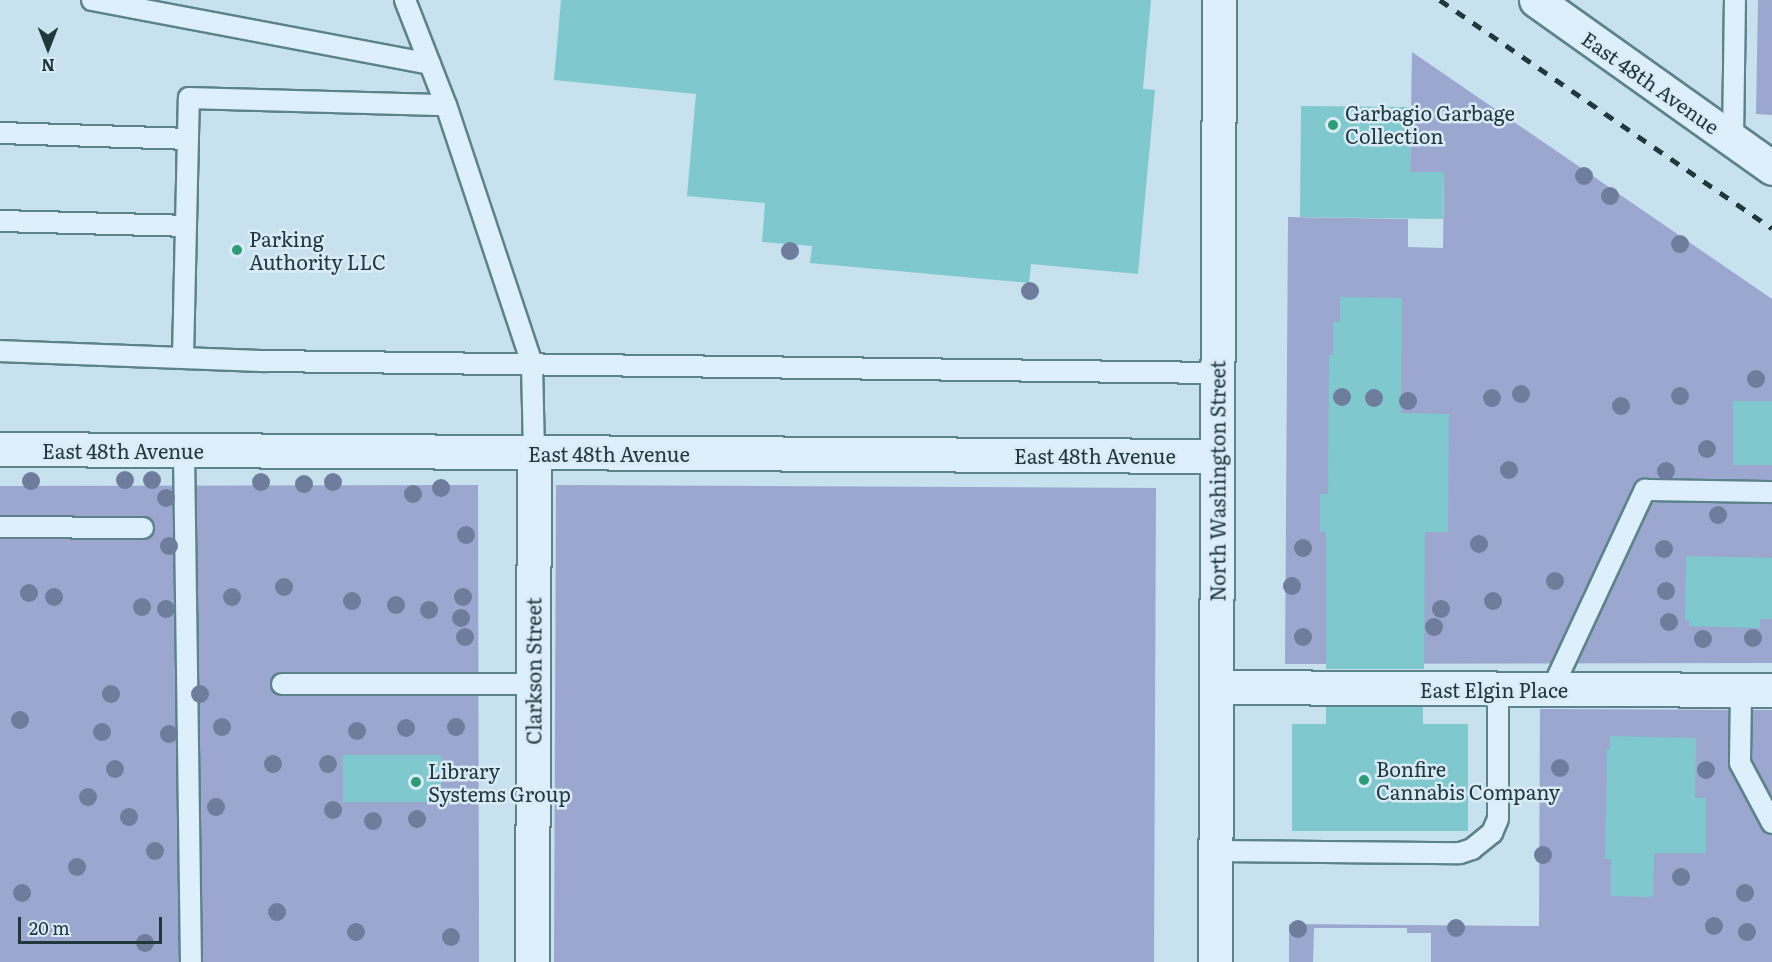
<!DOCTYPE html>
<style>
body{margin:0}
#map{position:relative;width:1772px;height:962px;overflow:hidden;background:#c8e1ef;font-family:Literata,serif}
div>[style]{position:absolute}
.green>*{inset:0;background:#9ba7ce}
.building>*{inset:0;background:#7ec8ce}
.roads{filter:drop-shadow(2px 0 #5c838c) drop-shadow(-2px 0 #5c838c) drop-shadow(0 2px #5c838c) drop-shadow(0 -2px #5c838c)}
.lane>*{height:20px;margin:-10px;padding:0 10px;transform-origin:10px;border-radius:10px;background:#dceffa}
.street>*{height:33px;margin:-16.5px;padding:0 16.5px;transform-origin:16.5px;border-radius:16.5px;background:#dceffa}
.secondary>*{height:33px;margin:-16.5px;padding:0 16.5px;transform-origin:16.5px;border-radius:16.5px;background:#dceffa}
.rail>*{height:4.5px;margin-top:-2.25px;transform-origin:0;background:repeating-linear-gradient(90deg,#20383c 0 10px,transparent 0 20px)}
.trees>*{width:18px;height:18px;margin:-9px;border-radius:50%;background:#6f7d9c}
.dots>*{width:16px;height:16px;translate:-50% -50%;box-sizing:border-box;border:3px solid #d8ebf7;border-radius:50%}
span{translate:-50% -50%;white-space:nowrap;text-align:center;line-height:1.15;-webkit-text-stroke:5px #d8ebf7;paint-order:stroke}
.street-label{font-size:20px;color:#20383c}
.poi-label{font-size:20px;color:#20383c}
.left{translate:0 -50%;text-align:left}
.north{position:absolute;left:18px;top:18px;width:60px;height:60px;-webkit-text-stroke:4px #d8ebf7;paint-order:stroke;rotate:180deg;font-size:16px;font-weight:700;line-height:24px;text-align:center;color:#20383c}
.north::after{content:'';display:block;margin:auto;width:21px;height:27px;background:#20383c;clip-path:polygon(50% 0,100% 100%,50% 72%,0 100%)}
.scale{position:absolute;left:18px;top:917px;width:144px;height:27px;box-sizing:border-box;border:3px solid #20383c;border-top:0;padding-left:8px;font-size:18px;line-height:21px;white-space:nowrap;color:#20383c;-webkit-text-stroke:4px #d8ebf7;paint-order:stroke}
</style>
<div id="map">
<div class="green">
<div style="clip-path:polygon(1758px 0,1772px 0,1772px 115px,1756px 114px)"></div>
<div style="clip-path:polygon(1412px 52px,1772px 299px,1772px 663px,1285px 664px,1288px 217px,1408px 219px,1408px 247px,1443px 248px,1444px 173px,1410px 172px)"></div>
<div style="clip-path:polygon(478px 485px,479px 962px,0 962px,0 486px)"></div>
<div style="clip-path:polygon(556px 485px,1156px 488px,1154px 962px,554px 962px)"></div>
<div style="clip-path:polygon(1540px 709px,1772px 710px,1772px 962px,1431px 962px,1431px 933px,1407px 933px,1407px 928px,1314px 928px,1313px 962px,1289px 962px,1289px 924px,1539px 926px)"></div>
</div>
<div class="building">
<div style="clip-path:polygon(561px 0,1151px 0,1143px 89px,1155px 90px,1138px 274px,1031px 264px,1029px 283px,810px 263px,812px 246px,762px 242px,765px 203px,687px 196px,696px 94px,554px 80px)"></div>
<div style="clip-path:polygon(1301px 106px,1410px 107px,1410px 172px,1444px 172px,1443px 219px,1300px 217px)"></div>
<div style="clip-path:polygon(1340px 297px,1402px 298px,1401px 413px,1449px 414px,1448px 532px,1425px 532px,1424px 669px,1326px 669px,1326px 532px,1320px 532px,1320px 494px,1328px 494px,1329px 355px,1333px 355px,1333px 322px,1340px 322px)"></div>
<div style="clip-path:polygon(1733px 401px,1772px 401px,1772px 465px,1733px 465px)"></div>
<div style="clip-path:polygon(1686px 556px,1772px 558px,1772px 619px,1760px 619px,1760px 628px,1689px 626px,1689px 620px,1685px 620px)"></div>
<div style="clip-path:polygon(1326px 706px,1423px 707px,1423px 724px,1468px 724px,1468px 831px,1292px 831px,1292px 724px,1326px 724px)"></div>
<div style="clip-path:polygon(1610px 736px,1696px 738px,1695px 798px,1706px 798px,1706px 853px,1654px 853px,1653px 897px,1611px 896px,1611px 859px,1605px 859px,1607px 749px,1610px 749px)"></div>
<div style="clip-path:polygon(343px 755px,441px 755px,442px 802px,343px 802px)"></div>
</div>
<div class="roads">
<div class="lane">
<div style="left:92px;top:0;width:344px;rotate:10.7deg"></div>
<div style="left:405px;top:0;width:113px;rotate:68.7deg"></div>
<div style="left:446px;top:105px;width:273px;rotate:71.6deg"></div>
<div style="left:532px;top:364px;width:88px;rotate:88.7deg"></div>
<div style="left:0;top:133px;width:188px;rotate:1.8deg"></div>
<div style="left:1733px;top:141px;width:141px;rotate:-89.2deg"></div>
<div style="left:0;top:221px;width:186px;rotate:1.5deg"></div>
<div style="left:0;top:351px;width:264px;rotate:2.2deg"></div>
<div style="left:264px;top:361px;width:954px;rotate:0.72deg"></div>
<div style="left:183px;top:357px;width:259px;rotate:-88.7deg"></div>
<div style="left:189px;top:98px;width:257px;rotate:1.6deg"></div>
<div style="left:184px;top:451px;width:511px;rotate:89.22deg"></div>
<div style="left:0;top:527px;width:143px;rotate:0.4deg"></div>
<div style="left:282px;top:684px;width:250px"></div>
<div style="left:1552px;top:689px;width:220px;rotate:-65deg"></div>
<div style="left:1645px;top:490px;width:127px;rotate:0.9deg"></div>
<div style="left:1741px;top:690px;width:73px;rotate:90.8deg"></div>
<div style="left:1740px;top:763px;width:68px;rotate:61.9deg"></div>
<div style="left:1215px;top:851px;width:245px;rotate:0.5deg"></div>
<div style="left:1460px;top:853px;width:13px;rotate:-18deg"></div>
<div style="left:1472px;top:849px;width:26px;rotate:-39deg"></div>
<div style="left:1492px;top:833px;width:15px;rotate:-67deg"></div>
<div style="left:1498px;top:819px;width:131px;rotate:-90deg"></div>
</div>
<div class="street">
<div style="left:1536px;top:0;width:290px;rotate:35.4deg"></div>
<div style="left:0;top:449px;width:1217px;rotate:0.33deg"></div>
<div style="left:1217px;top:687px;width:555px;rotate:0.31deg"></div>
<div style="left:532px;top:962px;width:510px;rotate:-89.78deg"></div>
</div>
<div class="secondary">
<div style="left:1215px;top:962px;width:962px;rotate:-89.76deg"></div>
</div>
</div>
<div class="rail">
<div style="left:1440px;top:0;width:403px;rotate:34.5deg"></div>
</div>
<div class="trees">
<div style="left:1584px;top:176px"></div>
<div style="left:1610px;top:196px"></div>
<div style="left:1680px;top:244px"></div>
<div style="left:790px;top:251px"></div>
<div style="left:1030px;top:291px"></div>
<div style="left:1756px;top:379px"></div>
<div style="left:1521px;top:394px"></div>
<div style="left:1680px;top:396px"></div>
<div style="left:1342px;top:397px"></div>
<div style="left:1374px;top:398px"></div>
<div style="left:1492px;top:398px"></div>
<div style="left:1408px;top:401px"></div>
<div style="left:1621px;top:406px"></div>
<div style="left:1707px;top:449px"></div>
<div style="left:1509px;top:470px"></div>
<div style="left:1666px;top:471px"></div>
<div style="left:125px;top:480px"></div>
<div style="left:152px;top:480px"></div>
<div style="left:31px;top:481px"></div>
<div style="left:261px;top:482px"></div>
<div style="left:333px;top:482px"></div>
<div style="left:304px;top:484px"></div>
<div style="left:441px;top:488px"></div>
<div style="left:413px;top:494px"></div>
<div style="left:166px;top:498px"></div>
<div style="left:1718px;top:515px"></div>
<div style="left:466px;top:535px"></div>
<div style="left:1479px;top:544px"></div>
<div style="left:169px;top:546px"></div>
<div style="left:1303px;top:548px"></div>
<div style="left:1664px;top:549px"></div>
<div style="left:1555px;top:581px"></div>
<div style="left:1292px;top:586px"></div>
<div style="left:284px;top:587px"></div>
<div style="left:1666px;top:591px"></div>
<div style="left:29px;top:593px"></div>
<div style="left:54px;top:597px"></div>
<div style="left:232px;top:597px"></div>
<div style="left:463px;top:597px"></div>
<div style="left:352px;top:601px"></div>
<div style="left:1493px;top:601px"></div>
<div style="left:396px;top:605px"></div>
<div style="left:142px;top:607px"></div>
<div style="left:166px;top:609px"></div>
<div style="left:1441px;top:609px"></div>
<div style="left:429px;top:610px"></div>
<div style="left:461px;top:618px"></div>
<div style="left:1669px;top:622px"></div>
<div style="left:1434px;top:627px"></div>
<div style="left:465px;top:637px"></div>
<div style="left:1303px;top:637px"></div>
<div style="left:1753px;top:638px"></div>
<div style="left:1703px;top:639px"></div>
<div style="left:111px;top:694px"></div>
<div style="left:200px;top:694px"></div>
<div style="left:20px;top:720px"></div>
<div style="left:222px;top:727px"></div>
<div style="left:456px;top:727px"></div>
<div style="left:406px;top:728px"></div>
<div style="left:357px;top:731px"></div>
<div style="left:102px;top:732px"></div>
<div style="left:169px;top:734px"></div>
<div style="left:273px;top:764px"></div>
<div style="left:328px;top:764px"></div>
<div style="left:1560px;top:768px"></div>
<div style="left:115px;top:769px"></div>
<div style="left:1706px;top:770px"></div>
<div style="left:88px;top:797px"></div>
<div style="left:216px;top:807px"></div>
<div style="left:333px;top:810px"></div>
<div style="left:129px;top:817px"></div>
<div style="left:417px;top:819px"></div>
<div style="left:373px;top:821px"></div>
<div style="left:155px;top:851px"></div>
<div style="left:1543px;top:855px"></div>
<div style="left:77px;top:867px"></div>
<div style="left:1681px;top:877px"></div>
<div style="left:22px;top:893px"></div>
<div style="left:1745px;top:893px"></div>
<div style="left:277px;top:912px"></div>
<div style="left:1714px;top:926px"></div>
<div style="left:1456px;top:928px"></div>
<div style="left:1298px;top:929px"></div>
<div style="left:356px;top:932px"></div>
<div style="left:1747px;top:932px"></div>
<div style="left:451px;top:937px"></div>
<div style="left:145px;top:943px"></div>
</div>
<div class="dots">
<div style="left:1333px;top:125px;background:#2b9c75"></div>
<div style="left:237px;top:250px;background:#2b9c75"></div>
<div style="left:1364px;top:780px;background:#2b9c75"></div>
<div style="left:416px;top:782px;background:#2b9c75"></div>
</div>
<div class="street-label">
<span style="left:1651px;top:82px;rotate:35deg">East 48th Avenue</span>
<span style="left:123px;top:450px">East 48th Avenue</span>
<span style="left:609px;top:453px">East 48th Avenue</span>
<span style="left:1095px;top:455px">East 48th Avenue</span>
<span style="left:1217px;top:481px;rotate:-90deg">North Washington Street</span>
<span style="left:533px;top:671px;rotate:-90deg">Clarkson Street</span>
<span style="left:1494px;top:689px">East Elgin Place</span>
</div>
<div class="poi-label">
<span class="left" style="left:1345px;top:124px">Garbagio Garbage<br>Collection</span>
<span class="left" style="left:249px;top:250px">Parking<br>Authority LLC</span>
<span class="left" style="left:1376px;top:780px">Bonfire<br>Cannabis Company</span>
<span class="left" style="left:428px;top:782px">Library<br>Systems Group</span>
</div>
<div class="north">N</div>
<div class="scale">20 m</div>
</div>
